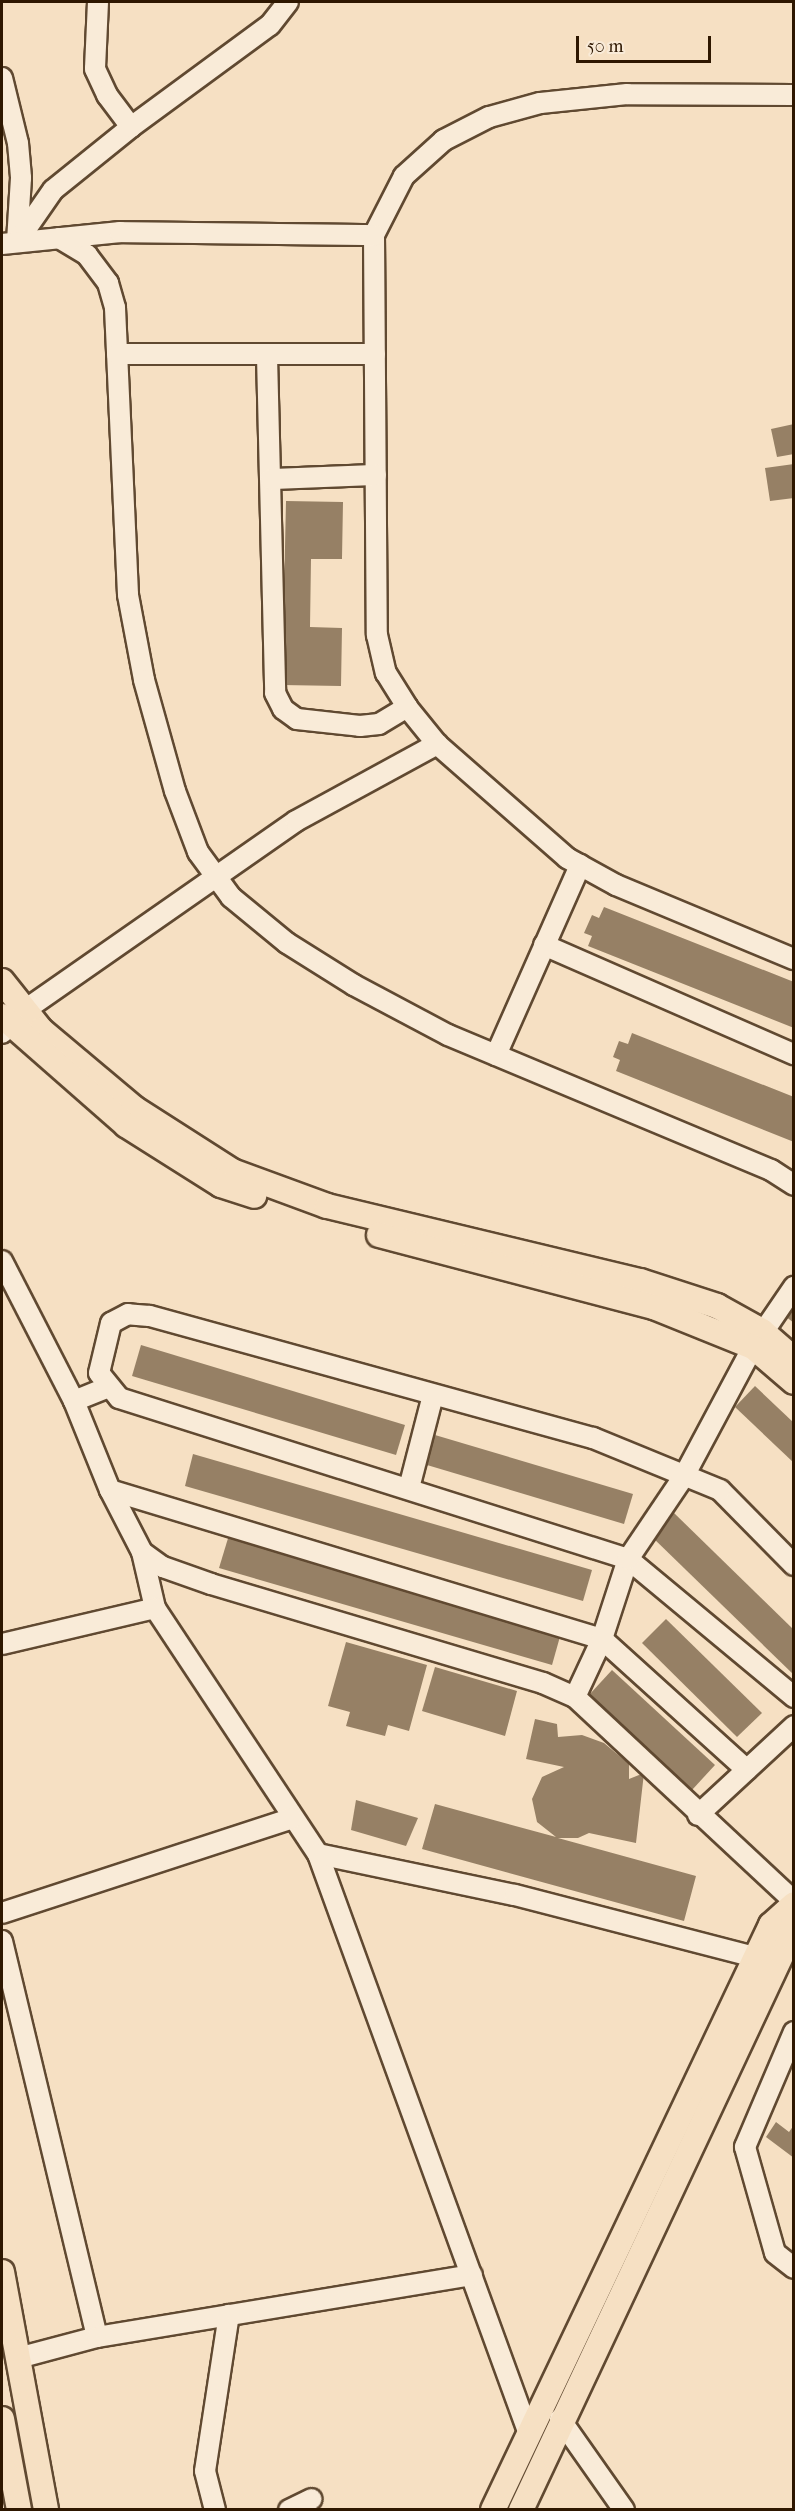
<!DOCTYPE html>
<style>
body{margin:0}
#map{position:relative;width:795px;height:2511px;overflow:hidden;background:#f6e0c3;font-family:"IM FELL French Canon",serif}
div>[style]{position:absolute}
.building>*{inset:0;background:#968065}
.roads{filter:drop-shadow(2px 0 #604931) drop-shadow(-2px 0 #604931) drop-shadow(0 2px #604931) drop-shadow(0 -2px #604931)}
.minor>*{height:20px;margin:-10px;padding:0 10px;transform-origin:10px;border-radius:10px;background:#f9ebd8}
.major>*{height:24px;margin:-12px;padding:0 12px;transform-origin:12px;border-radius:12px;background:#f6e0c3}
span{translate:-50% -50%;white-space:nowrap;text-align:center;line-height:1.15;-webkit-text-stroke:6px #f9ebd8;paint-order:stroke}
.frame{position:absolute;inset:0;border:3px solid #2e1700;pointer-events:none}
.scale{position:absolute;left:576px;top:36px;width:135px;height:27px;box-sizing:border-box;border:3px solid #2e1700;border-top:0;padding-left:8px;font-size:18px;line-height:21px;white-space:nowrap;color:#2e1700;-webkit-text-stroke:4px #f9ebd8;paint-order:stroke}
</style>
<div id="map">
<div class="building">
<div style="clip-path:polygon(794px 424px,794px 454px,777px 457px,771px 429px)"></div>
<div style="clip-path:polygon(794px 464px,794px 498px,770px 501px,765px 468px)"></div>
<div style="clip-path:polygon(286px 501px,343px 502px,342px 559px,311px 559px,310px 627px,342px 628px,341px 686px,282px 685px)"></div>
<div style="clip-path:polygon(604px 907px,794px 982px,794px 1028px,588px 946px,592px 936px,584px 933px,592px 915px,599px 918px)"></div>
<div style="clip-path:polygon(632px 1033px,794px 1097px,794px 1142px,616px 1071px,620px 1060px,613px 1057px,619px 1041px,628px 1044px)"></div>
<div style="clip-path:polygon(794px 1298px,794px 1323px,781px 1313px)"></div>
<div style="clip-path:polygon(141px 1345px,405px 1425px,396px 1455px,132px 1376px)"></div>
<div style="clip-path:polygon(755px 1386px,794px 1423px,794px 1463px,735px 1407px)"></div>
<div style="clip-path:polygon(435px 1435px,633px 1494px,624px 1524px,427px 1465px)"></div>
<div style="clip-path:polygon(193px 1454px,592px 1570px,583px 1601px,185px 1486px)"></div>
<div style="clip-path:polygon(673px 1512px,794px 1630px,794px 1675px,650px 1535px)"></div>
<div style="clip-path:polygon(229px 1535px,561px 1633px,552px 1665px,219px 1568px)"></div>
<div style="clip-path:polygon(666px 1619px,762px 1713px,737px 1737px,642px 1643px)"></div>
<div style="clip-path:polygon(346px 1642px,427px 1665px,409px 1731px,388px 1725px,385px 1736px,346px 1726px,350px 1712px,328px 1706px)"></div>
<div style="clip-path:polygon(435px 1667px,517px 1691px,505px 1736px,422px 1711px)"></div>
<div style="clip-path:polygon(612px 1670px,715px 1765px,692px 1790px,589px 1695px)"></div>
<div style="clip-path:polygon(535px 1719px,557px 1724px,558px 1737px,582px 1735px,604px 1743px,629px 1764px,629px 1779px,644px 1773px,636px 1843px,589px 1833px,578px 1838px,558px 1838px,696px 1876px,684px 1921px,422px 1849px,435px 1804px,556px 1837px,537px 1822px,532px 1799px,542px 1777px,564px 1767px,526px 1759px)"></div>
<div style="clip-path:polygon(356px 1800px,418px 1818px,406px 1846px,351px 1830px)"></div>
<div style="clip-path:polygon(776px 2122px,789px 2132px,794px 2125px,794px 2158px,766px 2137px)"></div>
</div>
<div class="roads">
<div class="minor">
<div style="left:98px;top:2px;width:67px;rotate:92.6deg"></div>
<div style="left:95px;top:69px;width:29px;rotate:65deg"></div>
<div style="left:107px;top:95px;width:40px;rotate:53deg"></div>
<div style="left:2px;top:78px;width:67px;rotate:76.2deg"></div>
<div style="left:18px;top:143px;width:35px;rotate:85deg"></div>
<div style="left:21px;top:178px;width:63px;rotate:93.6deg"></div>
<div style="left:794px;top:95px;width:167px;rotate:-179.7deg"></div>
<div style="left:627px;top:94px;width:87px;rotate:174.1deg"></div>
<div style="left:540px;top:103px;width:53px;rotate:164.6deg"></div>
<div style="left:489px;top:117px;width:51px;rotate:152.9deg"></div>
<div style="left:444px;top:140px;width:54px;rotate:138deg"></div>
<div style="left:404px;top:176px;width:66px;rotate:117deg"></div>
<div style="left:374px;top:235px;width:400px;rotate:89.6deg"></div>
<div style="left:377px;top:635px;width:39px;rotate:77deg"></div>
<div style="left:386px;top:673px;width:40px;rotate:58deg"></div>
<div style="left:407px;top:707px;width:48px;rotate:51deg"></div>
<div style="left:437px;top:744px;width:173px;rotate:41.2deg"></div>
<div style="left:567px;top:858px;width:56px;rotate:28.9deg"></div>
<div style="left:616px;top:885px;width:193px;rotate:22.6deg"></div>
<div style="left:59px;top:238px;width:33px;rotate:31deg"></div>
<div style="left:87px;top:255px;width:35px;rotate:53deg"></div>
<div style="left:108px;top:283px;width:26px;rotate:74deg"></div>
<div style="left:115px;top:308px;width:287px;rotate:87.4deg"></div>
<div style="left:128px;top:595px;width:86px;rotate:79.3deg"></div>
<div style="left:144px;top:680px;width:115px;rotate:74.4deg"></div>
<div style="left:175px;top:791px;width:65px;rotate:69.3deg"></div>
<div style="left:198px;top:852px;width:56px;rotate:53.7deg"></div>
<div style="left:231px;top:897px;width:72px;rotate:39.4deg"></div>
<div style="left:287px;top:943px;width:79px;rotate:32.1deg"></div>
<div style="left:354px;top:985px;width:106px;rotate:28deg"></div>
<div style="left:448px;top:1035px;width:350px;rotate:22.7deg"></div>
<div style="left:771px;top:1170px;width:27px;rotate:33deg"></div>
<div style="left:17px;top:242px;width:63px;rotate:-55.3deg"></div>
<div style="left:53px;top:190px;width:100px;rotate:-38.9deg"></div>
<div style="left:131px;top:127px;width:172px;rotate:-36.3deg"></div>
<div style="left:270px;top:25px;width:29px;rotate:-52deg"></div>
<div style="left:2px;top:244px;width:119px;rotate:-5.8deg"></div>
<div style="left:120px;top:232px;width:254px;rotate:0.7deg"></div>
<div style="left:117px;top:354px;width:258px"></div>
<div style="left:267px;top:356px;width:337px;rotate:88.6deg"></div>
<div style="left:275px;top:693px;width:18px;rotate:63deg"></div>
<div style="left:283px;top:709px;width:17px;rotate:36deg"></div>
<div style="left:297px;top:719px;width:63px;rotate:6.3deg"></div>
<div style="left:360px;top:726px;width:19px;rotate:-6deg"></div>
<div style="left:379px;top:724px;width:33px;rotate:-31deg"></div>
<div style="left:271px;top:479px;width:105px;rotate:-2.2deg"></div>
<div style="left:544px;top:945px;width:273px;rotate:23.6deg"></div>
<div style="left:2px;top:1033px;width:33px;rotate:-45deg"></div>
<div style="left:25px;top:1010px;width:330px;rotate:-34.9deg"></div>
<div style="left:296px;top:821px;width:161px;rotate:-28.6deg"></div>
<div style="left:496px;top:1055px;width:208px;rotate:-66.1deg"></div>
<div style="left:2px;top:1261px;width:157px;rotate:62.8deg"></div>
<div style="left:74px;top:1401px;width:96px;rotate:68deg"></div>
<div style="left:110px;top:1490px;width:70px;rotate:62.7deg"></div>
<div style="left:142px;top:1552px;width:26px;rotate:36deg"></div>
<div style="left:163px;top:1567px;width:51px;rotate:19.5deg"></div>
<div style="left:211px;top:1584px;width:346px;rotate:16.6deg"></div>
<div style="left:543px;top:1683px;width:35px;rotate:24deg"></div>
<div style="left:575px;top:1697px;width:299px;rotate:43deg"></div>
<div style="left:74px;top:1401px;width:37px;rotate:-22deg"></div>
<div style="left:409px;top:1488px;width:96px;rotate:-75.5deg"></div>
<div style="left:110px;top:1490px;width:514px;rotate:16.85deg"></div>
<div style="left:602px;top:1639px;width:195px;rotate:42.1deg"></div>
<div style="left:142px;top:1552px;width:57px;rotate:76.9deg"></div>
<div style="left:155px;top:1608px;width:295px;rotate:56.5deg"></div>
<div style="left:318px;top:1854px;width:617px;rotate:70.01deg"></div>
<div style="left:794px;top:1565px;width:105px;rotate:-134.6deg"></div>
<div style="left:720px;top:1490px;width:137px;rotate:-157.7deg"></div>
<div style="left:593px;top:1438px;width:460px;rotate:-164.6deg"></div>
<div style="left:149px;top:1316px;width:21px;rotate:-175deg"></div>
<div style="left:128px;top:1314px;width:19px;rotate:152deg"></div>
<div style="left:111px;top:1323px;width:51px;rotate:103.5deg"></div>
<div style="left:99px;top:1373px;width:32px;rotate:51deg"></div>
<div style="left:119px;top:1398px;width:534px;rotate:17.55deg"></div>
<div style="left:628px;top:1559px;width:216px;rotate:39.7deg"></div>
<div style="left:2px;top:1644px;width:157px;rotate:-13.2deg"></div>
<div style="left:575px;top:1697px;width:64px;rotate:-65deg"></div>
<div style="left:602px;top:1639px;width:84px;rotate:-72deg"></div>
<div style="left:628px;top:1559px;width:100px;rotate:-56deg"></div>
<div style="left:684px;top:1476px;width:146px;rotate:-61.9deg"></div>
<div style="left:753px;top:1347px;width:73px;rotate:-55.7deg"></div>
<div style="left:698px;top:1815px;width:131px;rotate:-42.8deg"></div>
<div style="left:318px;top:1854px;width:201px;rotate:11.8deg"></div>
<div style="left:515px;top:1895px;width:248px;rotate:14.5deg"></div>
<div style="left:2px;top:1913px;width:305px;rotate:-18.1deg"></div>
<div style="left:2px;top:1941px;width:407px;rotate:76.5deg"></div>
<div style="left:794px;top:2032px;width:125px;rotate:113.1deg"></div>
<div style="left:745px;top:2147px;width:110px;rotate:74.2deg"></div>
<div style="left:775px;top:2253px;width:24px;rotate:38deg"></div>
<div style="left:18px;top:2358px;width:82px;rotate:-14.9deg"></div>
<div style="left:97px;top:2337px;width:380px;rotate:-9.4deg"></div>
<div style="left:560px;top:2419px;width:111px;rotate:54.9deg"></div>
<div style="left:215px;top:2510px;width:40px;rotate:-104.4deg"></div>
<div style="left:205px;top:2471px;width:158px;rotate:-81.3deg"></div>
<div style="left:289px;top:2510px;width:25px;rotate:-26deg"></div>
</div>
<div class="major">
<div style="left:2px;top:981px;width:63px;rotate:51.5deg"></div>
<div style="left:41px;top:1030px;width:121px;rotate:40deg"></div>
<div style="left:134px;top:1108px;width:117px;rotate:32.7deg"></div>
<div style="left:232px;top:1171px;width:101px;rotate:20.2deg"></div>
<div style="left:327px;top:1206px;width:322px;rotate:13.5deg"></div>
<div style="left:640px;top:1281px;width:81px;rotate:18deg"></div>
<div style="left:717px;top:1306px;width:51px;rotate:29.1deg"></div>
<div style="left:762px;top:1331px;width:43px;rotate:41.2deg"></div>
<div style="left:2px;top:1016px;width:165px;rotate:41.3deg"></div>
<div style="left:126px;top:1125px;width:112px;rotate:32.3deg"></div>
<div style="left:221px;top:1185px;width:35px;rotate:18deg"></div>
<div style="left:379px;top:1235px;width:284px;rotate:14.7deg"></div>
<div style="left:654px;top:1307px;width:107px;rotate:22deg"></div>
<div style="left:753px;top:1347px;width:54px;rotate:40.5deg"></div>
<div style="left:2px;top:2272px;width:242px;rotate:79.5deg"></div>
<div style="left:2px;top:2419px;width:93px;rotate:79.4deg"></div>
<div style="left:493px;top:2510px;width:648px;rotate:-64.58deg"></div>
<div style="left:771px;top:1925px;width:31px;rotate:-42deg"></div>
<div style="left:521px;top:2510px;width:635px;rotate:-64.85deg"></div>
<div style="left:791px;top:1935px;width:16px;rotate:-79deg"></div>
</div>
</div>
<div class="frame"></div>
<div class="scale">50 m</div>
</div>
